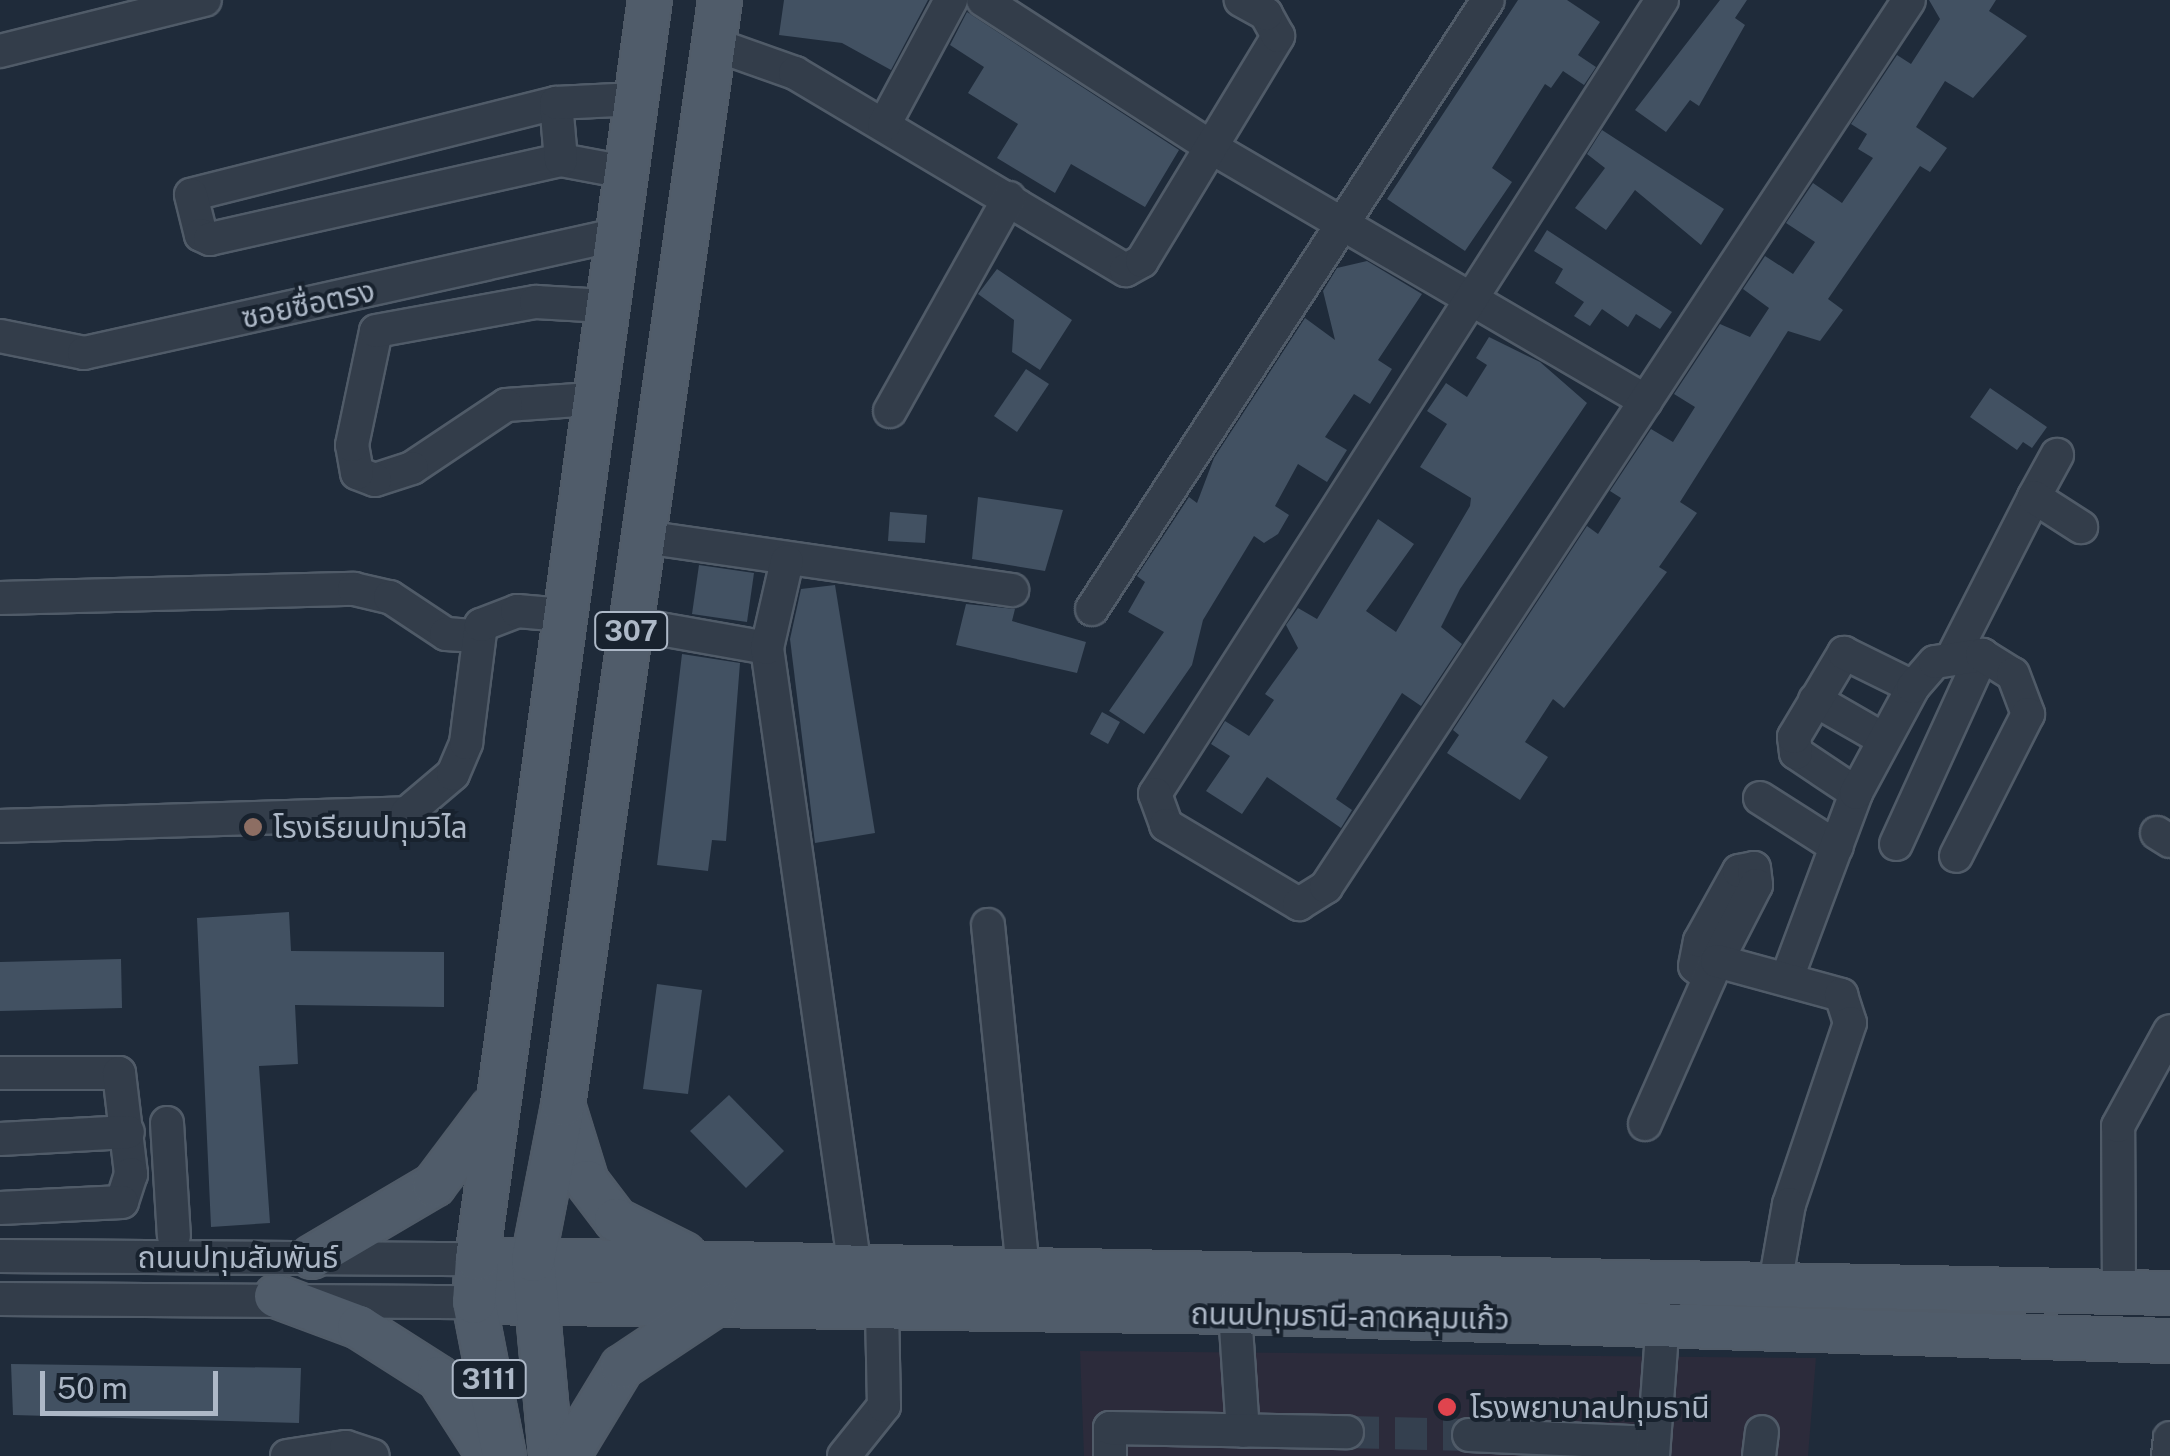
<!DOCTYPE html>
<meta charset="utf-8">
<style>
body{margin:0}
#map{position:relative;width:2170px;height:1456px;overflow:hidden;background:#1f2b3a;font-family:"Public Sans","Noto Sans Thai",sans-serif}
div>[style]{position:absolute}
.medical>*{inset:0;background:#2c2b3b}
.building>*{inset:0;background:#425162}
.minor-tunnel>*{height:32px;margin-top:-16px;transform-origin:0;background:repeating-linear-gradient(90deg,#34404f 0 32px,transparent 0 48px)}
.roads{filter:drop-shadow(2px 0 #505b68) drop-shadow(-2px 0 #505b68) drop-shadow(0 2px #505b68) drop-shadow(0 -2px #505b68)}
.minor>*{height:32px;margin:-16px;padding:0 16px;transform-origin:16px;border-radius:16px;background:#333d4a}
.major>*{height:42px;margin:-21px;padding:0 21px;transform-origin:21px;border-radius:21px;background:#505c6a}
.dots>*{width:28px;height:28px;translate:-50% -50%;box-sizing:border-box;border:5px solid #18222e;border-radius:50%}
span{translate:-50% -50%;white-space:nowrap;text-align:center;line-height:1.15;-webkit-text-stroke:8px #18222e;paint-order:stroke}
.shield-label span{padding:2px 8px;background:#18222e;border:2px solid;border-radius:8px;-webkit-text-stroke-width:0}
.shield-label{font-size:28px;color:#adb8c7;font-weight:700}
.street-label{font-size:30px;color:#adb8c7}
.poi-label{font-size:30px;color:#adb8c7}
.left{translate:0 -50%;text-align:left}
.scale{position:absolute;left:40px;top:1371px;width:178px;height:45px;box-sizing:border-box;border:5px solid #adb8c7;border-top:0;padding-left:12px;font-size:30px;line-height:35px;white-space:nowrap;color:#adb8c7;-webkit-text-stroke:8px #18222e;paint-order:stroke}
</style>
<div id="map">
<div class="medical">
<div style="clip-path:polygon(1080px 1351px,1816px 1358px,1808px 1456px,1084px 1456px)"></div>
</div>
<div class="building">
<div style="clip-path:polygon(784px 0,928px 0,891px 70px,842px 43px,779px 35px)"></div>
<div style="clip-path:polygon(1518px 0,1567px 0,1600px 22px,1578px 55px,1596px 67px,1584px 85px,1563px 71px,1551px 88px,1545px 84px,1492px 168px,1512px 182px,1465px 251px,1387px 199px)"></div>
<div style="clip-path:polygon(1720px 0,1747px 0,1735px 18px,1745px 25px,1699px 106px,1690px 100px,1666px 132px,1635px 110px)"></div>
<div style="clip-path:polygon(1929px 0,1996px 0,1989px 11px,2027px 36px,1973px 98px,1945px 81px,1916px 127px,1947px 148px,1930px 172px,1920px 166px,1828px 299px,1843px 310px,1820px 341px,1788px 331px,1680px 502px,1697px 513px,1659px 567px,1667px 572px,1564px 708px,1553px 699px,1525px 742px,1548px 757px,1520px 800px,1447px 753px,1459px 735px,1453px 730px,1587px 526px,1598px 534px,1621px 498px,1610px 491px,1651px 429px,1673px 442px,1695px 407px,1674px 394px,1720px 324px,1750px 337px,1769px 308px,1743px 289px,1765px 256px,1793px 274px,1815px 242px,1786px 223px,1813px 183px,1842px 203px,1873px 158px,1858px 149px,1867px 134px,1851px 124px,1897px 55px,1911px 64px,1940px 19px)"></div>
<div style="clip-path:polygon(967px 12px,1179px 150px,1145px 207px,1071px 164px,1055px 193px,997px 158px,1018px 124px,968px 93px,984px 67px,950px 45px)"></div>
<div style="clip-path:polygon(1602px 130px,1724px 209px,1701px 245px,1635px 190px,1606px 230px,1575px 208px,1605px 168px,1587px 154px)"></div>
<div style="clip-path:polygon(1547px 230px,1672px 312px,1660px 329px,1636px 314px,1628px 327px,1602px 309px,1590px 326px,1574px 316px,1584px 302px,1555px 283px,1563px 269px,1534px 251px)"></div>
<div style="clip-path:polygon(1367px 261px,1422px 294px,1378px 360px,1392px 369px,1370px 404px,1354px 394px,1325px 437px,1347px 450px,1327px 482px,1298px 464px,1275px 506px,1289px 515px,1278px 534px,1264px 543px,1254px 536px,1203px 620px,1192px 665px,1144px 734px,1109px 711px,1164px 632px,1128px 612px,1145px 582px,1137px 576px,1189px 497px,1197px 503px,1214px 458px,1305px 318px,1335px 340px,1323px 291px,1337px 268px)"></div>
<div style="clip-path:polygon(997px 269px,1072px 320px,1040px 370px,1012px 352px,1014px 320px,978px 294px)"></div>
<div style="clip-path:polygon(1489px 337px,1540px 362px,1587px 403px,1460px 589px,1441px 627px,1462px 644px,1421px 706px,1402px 693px,1336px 799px,1352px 810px,1341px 828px,1267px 777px,1242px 814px,1206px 791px,1230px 756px,1211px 744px,1225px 721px,1249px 736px,1274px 700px,1265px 694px,1298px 648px,1286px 625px,1298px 608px,1317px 619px,1378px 519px,1414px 544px,1366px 611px,1396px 632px,1470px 506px,1471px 498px,1420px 467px,1447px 424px,1427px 411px,1446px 383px,1467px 397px,1487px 365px,1476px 358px)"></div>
<div style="clip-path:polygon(1026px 369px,1049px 384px,1017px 432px,994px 416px)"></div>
<div style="clip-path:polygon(1990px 388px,2047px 427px,2032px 448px,2023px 442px,2017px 450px,1970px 417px)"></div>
<div style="clip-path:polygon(978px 497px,1063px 510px,1045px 571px,972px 559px)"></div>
<div style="clip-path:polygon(890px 512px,927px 515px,925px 543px,888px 541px)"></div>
<div style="clip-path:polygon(699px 565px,754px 573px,747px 622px,692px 614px)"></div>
<div style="clip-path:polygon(835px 585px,875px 833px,815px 843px,790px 639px,801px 589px)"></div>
<div style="clip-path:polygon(966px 604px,1015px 609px,1012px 621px,1086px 642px,1077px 673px,956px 645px)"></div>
<div style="clip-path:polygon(682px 654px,740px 663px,726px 841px,712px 840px,708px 871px,657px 865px)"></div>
<div style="clip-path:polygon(1102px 712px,1120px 722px,1108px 744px,1090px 734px)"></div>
<div style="clip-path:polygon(289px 912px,291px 951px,444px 952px,444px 1007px,295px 1005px,298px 1064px,259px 1066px,270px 1223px,211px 1227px,197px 918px)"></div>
<div style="clip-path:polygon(121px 959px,122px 1008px,0 1011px,0 962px)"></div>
<div style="clip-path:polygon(657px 984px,702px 990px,688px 1094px,643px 1089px)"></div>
<div style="clip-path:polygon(729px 1095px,784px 1151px,746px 1188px,690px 1131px)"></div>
<div style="clip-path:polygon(11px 1364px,301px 1368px,299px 1423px,13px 1415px)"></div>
</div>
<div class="minor-tunnel">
<div style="left:1347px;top:1432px;width:122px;rotate:1.4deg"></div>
</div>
<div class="roads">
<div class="minor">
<div style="left:983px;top:0;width:275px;rotate:32.8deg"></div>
<div style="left:1214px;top:149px;width:500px;rotate:30.26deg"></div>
<div style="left:1662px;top:0;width:942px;rotate:122.56deg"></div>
<div style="left:1155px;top:794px;width:33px;rotate:70deg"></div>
<div style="left:1166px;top:825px;width:155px;rotate:30.7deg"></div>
<div style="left:1299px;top:904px;width:32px;rotate:-32deg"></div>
<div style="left:1326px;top:887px;width:1061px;rotate:-56.68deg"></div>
<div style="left:713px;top:44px;width:87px;rotate:19.5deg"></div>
<div style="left:795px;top:73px;width:385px;rotate:30.8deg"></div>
<div style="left:1126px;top:270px;width:18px;rotate:-29deg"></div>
<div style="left:1142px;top:261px;width:263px;rotate:-58.8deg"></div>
<div style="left:1278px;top:36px;width:25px;rotate:-119deg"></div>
<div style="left:1266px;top:14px;width:29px;rotate:-151deg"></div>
<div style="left:0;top:51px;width:211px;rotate:-14deg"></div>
<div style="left:556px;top:103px;width:376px;rotate:165.9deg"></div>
<div style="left:191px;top:195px;width:41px;rotate:76deg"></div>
<div style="left:201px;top:235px;width:10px;rotate:24deg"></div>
<div style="left:210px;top:239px;width:360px;rotate:-12.7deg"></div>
<div style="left:884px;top:125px;width:142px;rotate:-61.8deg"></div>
<div style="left:625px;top:172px;width:65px;rotate:-169.4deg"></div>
<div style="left:561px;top:160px;width:57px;rotate:-95deg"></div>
<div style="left:556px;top:103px;width:80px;rotate:-2.9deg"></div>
<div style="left:0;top:336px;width:86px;rotate:11.4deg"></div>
<div style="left:84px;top:353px;width:545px;rotate:-12.51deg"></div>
<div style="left:591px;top:399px;width:85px;rotate:176deg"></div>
<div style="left:506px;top:405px;width:113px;rotate:146.2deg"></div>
<div style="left:412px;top:468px;width:39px;rotate:162deg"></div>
<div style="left:375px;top:480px;width:19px;rotate:-159deg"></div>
<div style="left:357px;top:473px;width:28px;rotate:-100deg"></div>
<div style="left:352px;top:445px;width:116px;rotate:-78.1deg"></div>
<div style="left:376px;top:331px;width:163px;rotate:-10.3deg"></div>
<div style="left:536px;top:302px;width:69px;rotate:3.3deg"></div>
<div style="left:890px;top:411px;width:244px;rotate:-60.8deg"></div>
<div style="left:2034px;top:497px;width:48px;rotate:-61.3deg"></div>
<div style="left:644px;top:537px;width:372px;rotate:8.2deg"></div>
<div style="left:0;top:598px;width:354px;rotate:-1.5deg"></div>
<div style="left:354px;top:589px;width:37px;rotate:13deg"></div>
<div style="left:390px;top:597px;width:67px;rotate:33.5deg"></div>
<div style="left:446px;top:634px;width:27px;rotate:4deg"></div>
<div style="left:1092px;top:609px;width:726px;rotate:-56.97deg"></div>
<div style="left:632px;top:624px;width:137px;rotate:10.1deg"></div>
<div style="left:767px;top:648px;width:627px;rotate:81.93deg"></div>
<div style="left:767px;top:648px;width:89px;rotate:-77.1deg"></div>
<div style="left:1953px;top:656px;width:178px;rotate:-63deg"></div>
<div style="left:2034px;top:497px;width:56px;rotate:32.6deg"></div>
<div style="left:1815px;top:700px;width:78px;rotate:29.8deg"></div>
<div style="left:1856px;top:793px;width:72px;rotate:-146.3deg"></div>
<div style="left:1796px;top:753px;width:16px;rotate:-97deg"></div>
<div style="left:1794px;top:737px;width:98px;rotate:-59.2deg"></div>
<div style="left:1844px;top:653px;width:77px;rotate:26.2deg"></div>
<div style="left:1760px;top:798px;width:91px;rotate:32.5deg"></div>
<div style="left:0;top:826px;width:407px;rotate:-1.8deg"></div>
<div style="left:407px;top:813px;width:60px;rotate:-40.3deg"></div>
<div style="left:453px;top:774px;width:34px;rotate:-67deg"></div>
<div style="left:466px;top:743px;width:119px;rotate:-82.8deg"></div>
<div style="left:481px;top:625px;width:39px;rotate:-21deg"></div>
<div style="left:517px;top:611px;width:47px;rotate:4.9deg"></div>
<div style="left:2157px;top:833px;width:15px;rotate:32deg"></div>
<div style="left:1896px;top:844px;width:208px;rotate:-65.5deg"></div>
<div style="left:988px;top:925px;width:349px;rotate:84.2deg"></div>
<div style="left:1709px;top:978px;width:18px;rotate:-139deg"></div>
<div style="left:1695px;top:966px;width:25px;rotate:-79deg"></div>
<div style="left:1700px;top:941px;width:80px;rotate:-60.9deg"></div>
<div style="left:1739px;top:871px;width:15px;rotate:-11deg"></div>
<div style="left:1754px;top:868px;width:17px;rotate:83deg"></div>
<div style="left:1756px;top:885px;width:85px;rotate:117.2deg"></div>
<div style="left:1787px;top:978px;width:197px;rotate:-69.5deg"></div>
<div style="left:1856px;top:793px;width:120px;rotate:-61.7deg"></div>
<div style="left:1913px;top:687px;width:33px;rotate:-49deg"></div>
<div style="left:1935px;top:662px;width:48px;rotate:-8.5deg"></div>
<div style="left:1982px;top:655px;width:36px;rotate:32deg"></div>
<div style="left:2013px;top:674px;width:43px;rotate:69.4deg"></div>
<div style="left:2028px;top:714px;width:159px;rotate:116.9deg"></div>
<div style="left:0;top:1073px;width:119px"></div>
<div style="left:119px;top:1073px;width:102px;rotate:83.2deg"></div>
<div style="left:131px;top:1174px;width:29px;rotate:108deg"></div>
<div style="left:122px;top:1202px;width:122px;rotate:177.2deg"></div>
<div style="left:167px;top:1123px;width:113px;rotate:86.5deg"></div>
<div style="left:1645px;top:1124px;width:178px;rotate:-66.2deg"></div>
<div style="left:1717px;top:961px;width:129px;rotate:15.3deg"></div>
<div style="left:1841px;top:995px;width:29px;rotate:72deg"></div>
<div style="left:1850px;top:1023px;width:191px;rotate:108.6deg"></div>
<div style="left:1789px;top:1204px;width:81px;rotate:99.9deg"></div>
<div style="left:0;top:1139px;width:128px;rotate:-3.1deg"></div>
<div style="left:0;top:1256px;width:477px;rotate:0.4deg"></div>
<div style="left:2119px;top:1293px;width:167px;rotate:-90.3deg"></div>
<div style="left:2118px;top:1126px;width:108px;rotate:-61.3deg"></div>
<div style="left:0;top:1299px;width:474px;rotate:0.4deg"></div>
<div style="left:1235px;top:1312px;width:119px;rotate:86.2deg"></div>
<div style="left:1469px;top:1435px;width:184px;rotate:2.5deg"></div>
<div style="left:287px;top:1456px;width:60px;rotate:-8.7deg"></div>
<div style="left:346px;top:1447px;width:28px;rotate:18deg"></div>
<div style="left:844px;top:1456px;width:64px;rotate:-51.3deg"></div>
<div style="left:884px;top:1406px;width:98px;rotate:-91.2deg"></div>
<div style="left:1110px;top:1456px;width:28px;rotate:-90deg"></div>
<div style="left:1110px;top:1428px;width:237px;rotate:1deg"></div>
<div style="left:1653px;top:1456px;width:151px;rotate:-85.8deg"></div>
<div style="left:1759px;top:1456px;width:24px;rotate:-83deg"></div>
<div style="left:2168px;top:1456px;width:18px;rotate:-84deg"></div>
</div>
<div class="major">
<div style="left:565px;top:1111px;width:74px;rotate:72.8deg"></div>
<div style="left:587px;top:1182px;width:48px;rotate:52.7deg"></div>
<div style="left:616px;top:1220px;width:76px;rotate:26.6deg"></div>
<div style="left:312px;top:1257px;width:142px;rotate:-30.5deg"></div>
<div style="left:434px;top:1185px;width:96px;rotate:-53deg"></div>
<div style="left:477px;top:1259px;width:1693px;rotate:1.15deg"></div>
<div style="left:276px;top:1296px;width:89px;rotate:20.5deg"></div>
<div style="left:359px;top:1327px;width:95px;rotate:32.5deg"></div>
<div style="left:439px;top:1378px;width:93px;rotate:57.3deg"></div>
<div style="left:474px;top:1302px;width:761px;rotate:0.75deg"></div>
<div style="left:1235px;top:1312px;width:935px;rotate:1.78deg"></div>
<div style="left:504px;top:1456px;width:157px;rotate:-101deg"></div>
<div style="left:474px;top:1302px;width:43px;rotate:-86deg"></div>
<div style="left:477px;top:1259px;width:1271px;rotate:-82.18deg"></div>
<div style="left:551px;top:1456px;width:197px;rotate:-95.2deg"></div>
<div style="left:533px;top:1260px;width:158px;rotate:-79deg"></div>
<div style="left:563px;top:1105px;width:1116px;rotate:-81.91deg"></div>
<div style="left:568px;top:1456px;width:104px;rotate:-58.8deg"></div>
<div style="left:622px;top:1367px;width:112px;rotate:-33.7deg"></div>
</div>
</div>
<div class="dots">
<div style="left:253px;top:827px;background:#8d6e63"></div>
<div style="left:1447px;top:1407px;background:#e0444e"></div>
</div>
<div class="shield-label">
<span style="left:631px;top:631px">307</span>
<span style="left:489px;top:1379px">3111</span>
</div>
<div class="street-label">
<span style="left:308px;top:304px;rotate:-12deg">ซอยซื่อตรง</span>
<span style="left:238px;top:1257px">ถนนปทุมสัมพันธ์</span>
<span style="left:1350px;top:1316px;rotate:1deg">ถนนปทุมธานี-ลาดหลุมแก้ว</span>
</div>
<div class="poi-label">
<span class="left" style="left:273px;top:827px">โรงเรียนปทุมวิไล</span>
<span class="left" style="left:1470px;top:1407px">โรงพยาบาลปทุมธานี</span>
</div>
<div class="scale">50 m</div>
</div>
